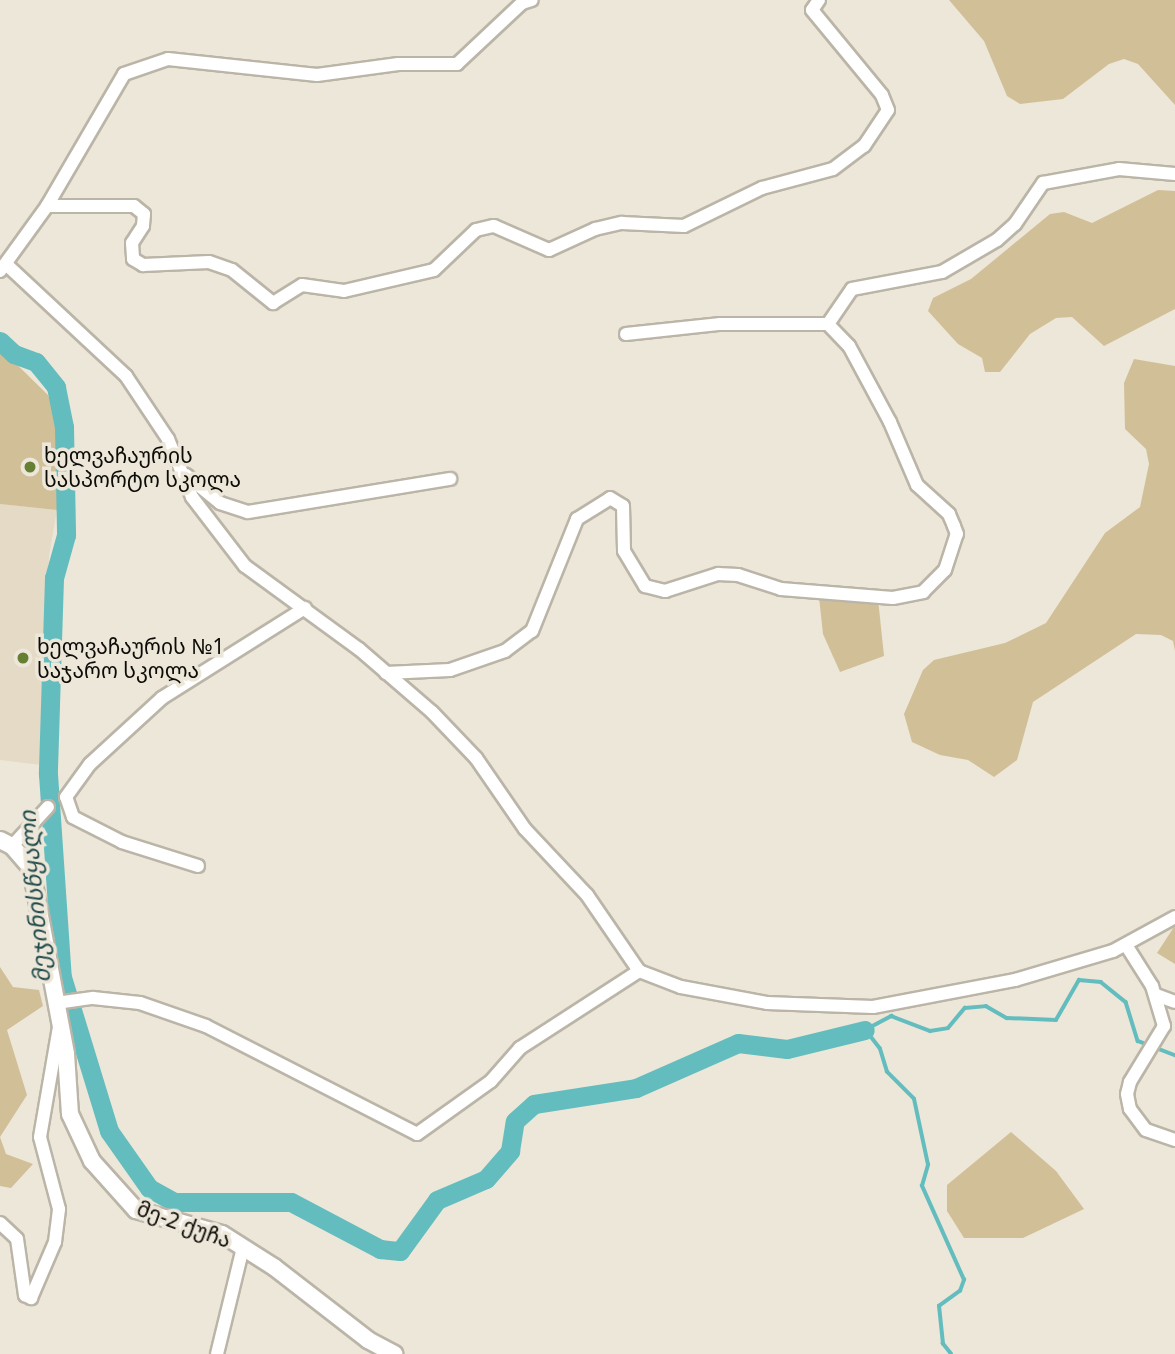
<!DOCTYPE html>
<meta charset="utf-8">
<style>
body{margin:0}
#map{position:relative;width:1175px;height:1354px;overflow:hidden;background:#ede7d9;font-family:"Noto Sans","Noto Sans Georgian",sans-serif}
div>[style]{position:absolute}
.built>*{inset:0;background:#e4dac6}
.green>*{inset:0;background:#d1bf97}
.stream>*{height:3.5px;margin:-1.75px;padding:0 1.75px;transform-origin:1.75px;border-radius:1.75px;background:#63bdbe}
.river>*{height:19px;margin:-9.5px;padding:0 9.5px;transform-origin:9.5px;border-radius:9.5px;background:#63bdbe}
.roads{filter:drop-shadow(2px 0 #bbb5a8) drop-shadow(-2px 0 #bbb5a8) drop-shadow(0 2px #bbb5a8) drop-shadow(0 -2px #bbb5a8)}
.street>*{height:12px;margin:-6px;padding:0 6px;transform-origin:6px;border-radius:6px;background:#fff}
.secondary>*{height:16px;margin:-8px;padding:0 8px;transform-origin:8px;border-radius:8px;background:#fff}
.dots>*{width:19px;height:19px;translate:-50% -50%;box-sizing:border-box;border:4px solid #ede7d9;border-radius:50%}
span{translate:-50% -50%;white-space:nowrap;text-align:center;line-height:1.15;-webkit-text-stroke:7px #ede7d9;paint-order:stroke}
.poi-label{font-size:21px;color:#0d0b07}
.left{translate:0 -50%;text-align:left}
.street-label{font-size:21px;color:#0d0b07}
.water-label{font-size:23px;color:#204a4b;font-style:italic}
</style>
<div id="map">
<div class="built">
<div style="clip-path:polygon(0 504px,57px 510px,49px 556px,42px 765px,0 760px)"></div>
</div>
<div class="green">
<div style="clip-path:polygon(949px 0,1175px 0,1175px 105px,1138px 64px,1124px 59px,1109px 64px,1063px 99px,1020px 104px,1007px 96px,984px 41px)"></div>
<div style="clip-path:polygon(1158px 190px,1175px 191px,1175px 309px,1104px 346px,1072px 317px,1056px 318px,1030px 334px,1000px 372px,985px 372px,982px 358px,958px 344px,928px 311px,933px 298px,971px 279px,1050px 214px,1064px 212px,1092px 223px)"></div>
<div style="clip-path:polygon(0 348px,48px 395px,62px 429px,57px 510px,0 504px)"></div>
<div style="clip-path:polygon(1134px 359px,1175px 366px,1175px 651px,1173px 641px,1161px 635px,1136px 634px,1033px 702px,1017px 760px,994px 777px,968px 760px,940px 755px,912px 742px,904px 714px,923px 670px,934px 660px,1005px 643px,1046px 623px,1105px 533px,1140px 507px,1149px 464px,1146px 449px,1125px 429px,1124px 383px)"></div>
<div style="clip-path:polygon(819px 597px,878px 599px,884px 656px,840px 672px,823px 634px)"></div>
<div style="clip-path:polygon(1174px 927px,1175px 928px,1175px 964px,1157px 953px)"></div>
<div style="clip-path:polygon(0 967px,13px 987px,39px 990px,43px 1006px,7px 1030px,27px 1095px,0 1137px)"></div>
<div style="clip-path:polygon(1011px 1132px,1056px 1171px,1084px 1209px,1023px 1238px,964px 1238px,947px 1211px,947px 1185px)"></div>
<div style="clip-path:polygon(0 1137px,6px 1154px,33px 1164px,11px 1188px,0 1186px)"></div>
</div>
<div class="stream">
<div style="left:951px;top:1354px;width:13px;rotate:-129deg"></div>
<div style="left:943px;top:1344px;width:38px;rotate:-96deg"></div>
<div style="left:939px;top:1306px;width:26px;rotate:-36deg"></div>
<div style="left:960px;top:1291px;width:12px;rotate:-70deg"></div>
<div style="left:964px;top:1280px;width:103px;rotate:-114.1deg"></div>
<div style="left:922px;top:1186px;width:22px;rotate:-74deg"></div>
<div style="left:928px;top:1165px;width:67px;rotate:-102deg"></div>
<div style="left:914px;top:1099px;width:38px;rotate:-135deg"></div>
<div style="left:887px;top:1072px;width:24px;rotate:-107deg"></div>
<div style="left:880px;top:1049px;width:24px;rotate:-128deg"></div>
<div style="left:865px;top:1030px;width:30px;rotate:-28deg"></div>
<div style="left:891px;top:1016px;width:42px;rotate:21deg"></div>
<div style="left:930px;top:1031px;width:18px;rotate:-9deg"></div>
<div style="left:948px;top:1028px;width:26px;rotate:-50deg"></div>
<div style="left:965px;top:1008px;width:21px;rotate:-5deg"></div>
<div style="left:986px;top:1006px;width:24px;rotate:30deg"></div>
<div style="left:1007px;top:1018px;width:49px;rotate:2.3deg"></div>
<div style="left:1056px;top:1020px;width:46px;rotate:-60.1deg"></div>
<div style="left:1079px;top:980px;width:22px;rotate:5deg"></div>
<div style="left:1101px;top:982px;width:32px;rotate:39deg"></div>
<div style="left:1126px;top:1002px;width:41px;rotate:72.9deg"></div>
<div style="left:1138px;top:1041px;width:40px;rotate:21deg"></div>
</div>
<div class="river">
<div style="left:0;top:341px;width:19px;rotate:43deg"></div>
<div style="left:14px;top:354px;width:23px;rotate:20deg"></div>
<div style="left:36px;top:362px;width:32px;rotate:51deg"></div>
<div style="left:56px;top:387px;width:41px;rotate:78.7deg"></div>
<div style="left:64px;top:427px;width:108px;rotate:88.9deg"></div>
<div style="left:66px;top:535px;width:45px;rotate:105.6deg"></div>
<div style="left:54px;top:578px;width:196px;rotate:91.8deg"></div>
<div style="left:48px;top:774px;width:203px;rotate:86.1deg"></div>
<div style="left:62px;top:977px;width:161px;rotate:73deg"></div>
<div style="left:109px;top:1131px;width:70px;rotate:54.9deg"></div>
<div style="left:149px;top:1188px;width:29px;rotate:29deg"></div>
<div style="left:174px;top:1202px;width:117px"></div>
<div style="left:291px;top:1202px;width:101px;rotate:27.8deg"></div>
<div style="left:380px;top:1249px;width:20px;rotate:6deg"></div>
<div style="left:400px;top:1251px;width:63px;rotate:-54deg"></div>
<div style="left:437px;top:1200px;width:53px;rotate:-23.2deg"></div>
<div style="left:486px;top:1179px;width:37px;rotate:-49deg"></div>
<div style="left:510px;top:1151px;width:30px;rotate:-81deg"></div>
<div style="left:515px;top:1121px;width:25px;rotate:-42deg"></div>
<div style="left:534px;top:1104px;width:103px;rotate:-8.9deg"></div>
<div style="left:636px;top:1088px;width:111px;rotate:-23.8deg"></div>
<div style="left:738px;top:1043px;width:49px;rotate:7deg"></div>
<div style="left:787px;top:1049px;width:80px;rotate:-13.7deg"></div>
</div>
<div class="roads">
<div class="street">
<div style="left:47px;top:206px;width:87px"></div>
<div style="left:134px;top:206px;width:13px;rotate:39deg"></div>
<div style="left:144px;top:214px;width:12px;rotate:95deg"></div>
<div style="left:143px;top:226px;width:20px;rotate:123deg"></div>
<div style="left:132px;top:243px;width:16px;rotate:86deg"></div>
<div style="left:133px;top:259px;width:12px;rotate:31deg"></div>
<div style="left:143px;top:265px;width:66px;rotate:-2.6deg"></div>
<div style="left:209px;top:262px;width:24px;rotate:19deg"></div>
<div style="left:232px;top:270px;width:53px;rotate:38.8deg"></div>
<div style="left:273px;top:303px;width:34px;rotate:-32deg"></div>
<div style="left:302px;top:285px;width:42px;rotate:8.1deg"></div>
<div style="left:344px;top:291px;width:92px;rotate:-13.1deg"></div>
<div style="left:434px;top:270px;width:58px;rotate:-43.6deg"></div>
<div style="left:476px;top:230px;width:18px;rotate:-13deg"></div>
<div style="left:494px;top:226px;width:60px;rotate:23.6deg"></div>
<div style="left:549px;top:250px;width:51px;rotate:-24.5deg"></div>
<div style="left:595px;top:229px;width:28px;rotate:-13deg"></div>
<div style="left:622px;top:223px;width:62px;rotate:2.8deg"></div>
<div style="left:684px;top:226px;width:87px;rotate:-26deg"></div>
<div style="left:762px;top:188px;width:73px;rotate:-15deg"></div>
<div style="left:833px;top:169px;width:39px;rotate:-37deg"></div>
<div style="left:864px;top:146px;width:43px;rotate:-56.3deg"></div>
<div style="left:888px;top:110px;width:16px;rotate:-112deg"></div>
<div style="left:882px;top:95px;width:110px;rotate:-129.5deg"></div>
<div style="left:812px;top:10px;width:12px;rotate:-55deg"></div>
<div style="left:7px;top:265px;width:163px;rotate:43deg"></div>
<div style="left:126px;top:376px;width:76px;rotate:56.3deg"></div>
<div style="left:168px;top:439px;width:63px;rotate:67.5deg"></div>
<div style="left:192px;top:497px;width:87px;rotate:52.5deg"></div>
<div style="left:245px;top:566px;width:141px;rotate:36.1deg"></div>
<div style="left:359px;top:649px;width:96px;rotate:40.8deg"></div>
<div style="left:432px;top:712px;width:64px;rotate:46.3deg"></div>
<div style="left:476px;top:758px;width:86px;rotate:55.4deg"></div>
<div style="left:525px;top:829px;width:91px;rotate:46.8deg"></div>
<div style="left:587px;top:895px;width:92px;rotate:55.6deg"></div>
<div style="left:639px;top:971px;width:45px;rotate:20.9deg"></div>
<div style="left:681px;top:987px;width:87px;rotate:10.5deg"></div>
<div style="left:767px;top:1003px;width:106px;rotate:2.2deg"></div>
<div style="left:873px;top:1007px;width:145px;rotate:-10.8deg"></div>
<div style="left:1015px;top:980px;width:102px;rotate:-16.5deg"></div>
<div style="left:1113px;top:951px;width:71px;rotate:-28.7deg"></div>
<div style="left:0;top:271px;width:80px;rotate:-54.1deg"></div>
<div style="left:47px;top:206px;width:153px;rotate:-59.7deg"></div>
<div style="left:124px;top:74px;width:46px;rotate:-18.8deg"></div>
<div style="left:168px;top:59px;width:150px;rotate:6.1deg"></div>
<div style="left:317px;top:75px;width:82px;rotate:-7.7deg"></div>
<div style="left:398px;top:64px;width:59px"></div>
<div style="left:457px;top:64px;width:89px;rotate:-43.2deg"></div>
<div style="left:522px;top:3px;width:10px;rotate:-17deg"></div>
<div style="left:626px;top:334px;width:95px;rotate:-6.1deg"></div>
<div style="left:720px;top:324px;width:108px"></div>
<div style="left:828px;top:324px;width:42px;rotate:-55.6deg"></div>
<div style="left:852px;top:289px;width:92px;rotate:-10.7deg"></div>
<div style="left:942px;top:272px;width:64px;rotate:-30.2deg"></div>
<div style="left:997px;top:240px;width:24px;rotate:-42deg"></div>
<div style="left:1015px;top:224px;width:50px;rotate:-55.7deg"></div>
<div style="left:1043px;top:183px;width:77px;rotate:-10.4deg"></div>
<div style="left:1119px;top:169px;width:56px;rotate:5.1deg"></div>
<div style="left:186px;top:475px;width:44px;rotate:39.5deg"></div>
<div style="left:220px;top:503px;width:29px;rotate:18deg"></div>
<div style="left:248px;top:512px;width:205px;rotate:-9.3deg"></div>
<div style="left:386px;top:673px;width:64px;rotate:-2.7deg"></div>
<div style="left:450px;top:670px;width:58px;rotate:-19.1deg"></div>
<div style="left:505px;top:651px;width:34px;rotate:-37deg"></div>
<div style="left:532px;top:631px;width:121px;rotate:-68.1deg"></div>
<div style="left:577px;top:519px;width:39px;rotate:-32deg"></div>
<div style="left:610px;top:498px;width:15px;rotate:32deg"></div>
<div style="left:623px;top:506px;width:45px;rotate:88.7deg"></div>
<div style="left:624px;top:551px;width:41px;rotate:59deg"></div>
<div style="left:645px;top:586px;width:21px;rotate:14deg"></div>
<div style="left:665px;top:591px;width:56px;rotate:-17.8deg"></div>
<div style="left:718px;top:574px;width:20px;rotate:3deg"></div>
<div style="left:738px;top:575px;width:45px;rotate:18deg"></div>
<div style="left:781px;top:589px;width:112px;rotate:4.6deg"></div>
<div style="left:893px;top:598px;width:31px;rotate:-11deg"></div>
<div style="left:923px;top:592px;width:31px;rotate:-45deg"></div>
<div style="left:945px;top:570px;width:38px;rotate:-72deg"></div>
<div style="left:957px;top:534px;width:9px;rotate:-111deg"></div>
<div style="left:954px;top:526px;width:13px;rotate:-113deg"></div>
<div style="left:949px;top:514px;width:43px;rotate:-137.8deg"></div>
<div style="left:917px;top:485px;width:69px;rotate:-113.2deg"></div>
<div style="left:890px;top:422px;width:86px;rotate:-118.3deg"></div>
<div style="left:849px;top:346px;width:30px;rotate:-134deg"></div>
<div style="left:12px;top:846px;width:53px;rotate:-47.3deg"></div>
<div style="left:198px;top:866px;width:80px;rotate:-162.5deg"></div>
<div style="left:122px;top:842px;width:55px;rotate:-153deg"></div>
<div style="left:73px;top:817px;width:21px;rotate:-109deg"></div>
<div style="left:66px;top:797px;width:41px;rotate:-54deg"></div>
<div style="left:90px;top:764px;width:98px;rotate:-42.5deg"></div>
<div style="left:162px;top:698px;width:169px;rotate:-32.2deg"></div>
<div style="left:1126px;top:945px;width:49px;rotate:57.6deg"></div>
<div style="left:1152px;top:986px;width:42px;rotate:73.3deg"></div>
<div style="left:1164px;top:1026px;width:66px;rotate:121.3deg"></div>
<div style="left:1130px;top:1082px;width:12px;rotate:104deg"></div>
<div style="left:1127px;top:1094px;width:15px;rotate:79deg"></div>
<div style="left:1130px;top:1109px;width:26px;rotate:53deg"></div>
<div style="left:1146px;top:1130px;width:31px;rotate:19deg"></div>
<div style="left:1156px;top:995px;width:20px;rotate:20deg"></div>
<div style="left:56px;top:1003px;width:37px;rotate:-8deg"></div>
<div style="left:93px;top:998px;width:47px;rotate:6.1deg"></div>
<div style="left:140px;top:1003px;width:70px;rotate:19.2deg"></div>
<div style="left:206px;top:1026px;width:237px;rotate:27.1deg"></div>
<div style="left:417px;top:1134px;width:91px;rotate:-35.6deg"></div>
<div style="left:491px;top:1081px;width:44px;rotate:-48.7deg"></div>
<div style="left:520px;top:1048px;width:142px;rotate:-32.9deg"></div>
<div style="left:0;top:1223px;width:23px;rotate:43deg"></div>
<div style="left:17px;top:1239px;width:57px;rotate:81.9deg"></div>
<div style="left:25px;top:1295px;width:7px;rotate:27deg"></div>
<div style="left:31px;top:1298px;width:61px;rotate:-66.8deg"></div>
<div style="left:55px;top:1242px;width:33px;rotate:-83deg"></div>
<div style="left:59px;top:1209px;width:74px;rotate:-104.8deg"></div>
<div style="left:40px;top:1137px;width:112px;rotate:-80.2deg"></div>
<div style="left:217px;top:1354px;width:110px;rotate:-76.3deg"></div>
</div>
<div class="secondary">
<div style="left:0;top:840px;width:13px;rotate:27deg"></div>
<div style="left:12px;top:846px;width:29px;rotate:49deg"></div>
<div style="left:31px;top:868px;width:189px;rotate:79.3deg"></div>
<div style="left:66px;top:1054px;width:60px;rotate:86.2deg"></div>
<div style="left:70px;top:1114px;width:52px;rotate:64.9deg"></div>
<div style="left:92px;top:1161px;width:66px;rotate:48.1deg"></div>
<div style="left:136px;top:1210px;width:89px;rotate:15.6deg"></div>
<div style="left:222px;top:1234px;width:62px;rotate:32.4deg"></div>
<div style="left:274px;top:1267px;width:119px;rotate:37.8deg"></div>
<div style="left:368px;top:1340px;width:30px;rotate:28deg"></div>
</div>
</div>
<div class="dots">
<div style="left:30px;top:467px;background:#677f32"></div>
<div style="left:23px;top:658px;background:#677f32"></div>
</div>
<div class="poi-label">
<span class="left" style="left:44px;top:467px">ხელვაჩაურის<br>სასპორტო სკოლა</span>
<span class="left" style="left:37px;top:658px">ხელვაჩაურის №1<br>საჯარო სკოლა</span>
</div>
<div class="street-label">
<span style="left:184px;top:1224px;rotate:20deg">მე-2 ქუჩა</span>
</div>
<div class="water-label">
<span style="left:34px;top:897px;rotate:-95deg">მეჯინისწყალი</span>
</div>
</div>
